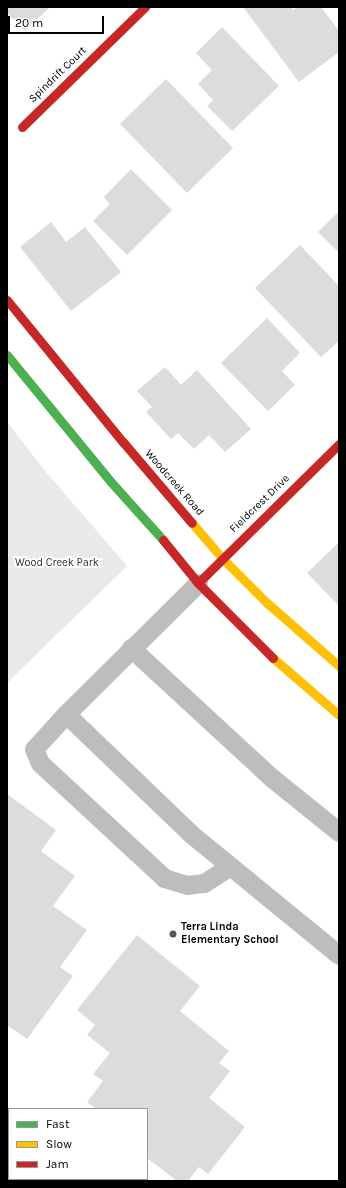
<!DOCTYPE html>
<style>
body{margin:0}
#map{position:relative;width:346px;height:1188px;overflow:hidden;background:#fff;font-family:Karla,sans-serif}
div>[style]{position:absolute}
.green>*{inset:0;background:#e9e9e9}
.building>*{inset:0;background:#dcdcdc}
.lane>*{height:19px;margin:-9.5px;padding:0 9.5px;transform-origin:9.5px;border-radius:9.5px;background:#bdbdbd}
.fast>*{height:9px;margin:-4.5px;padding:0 4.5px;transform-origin:4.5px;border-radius:4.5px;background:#4caf50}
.slow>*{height:9px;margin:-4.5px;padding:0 4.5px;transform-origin:4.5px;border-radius:4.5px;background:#ffc107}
.jam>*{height:9px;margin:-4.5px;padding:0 4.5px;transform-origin:4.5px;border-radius:4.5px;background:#c62828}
.dots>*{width:11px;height:11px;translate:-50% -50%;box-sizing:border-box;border:2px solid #fff;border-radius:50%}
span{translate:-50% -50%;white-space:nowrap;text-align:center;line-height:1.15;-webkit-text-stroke:4px #fff;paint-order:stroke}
.street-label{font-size:11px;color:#000}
.park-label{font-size:11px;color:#2e2e2e}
.poi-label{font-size:11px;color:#000;font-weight:700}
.left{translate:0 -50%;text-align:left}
.frame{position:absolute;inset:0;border:8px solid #000;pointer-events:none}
.legend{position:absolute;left:8px;top:1108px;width:140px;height:72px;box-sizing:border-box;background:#fff;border:1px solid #999;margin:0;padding:5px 7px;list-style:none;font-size:12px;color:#000}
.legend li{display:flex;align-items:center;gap:8px;height:20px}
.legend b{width:20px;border:1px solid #999}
.scale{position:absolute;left:8px;top:16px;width:96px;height:18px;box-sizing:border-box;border:2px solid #000;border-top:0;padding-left:5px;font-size:12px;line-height:14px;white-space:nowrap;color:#000;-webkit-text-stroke:3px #fff;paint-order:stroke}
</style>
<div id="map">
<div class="green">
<div style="clip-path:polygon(7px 422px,46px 472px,127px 566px,7px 683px)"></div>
</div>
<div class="building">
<div style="clip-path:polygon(7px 7px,50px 7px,25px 31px,7px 13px)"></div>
<div style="clip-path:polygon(243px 7px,291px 7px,293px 10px,298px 7px,321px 7px,339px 31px,339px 52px,299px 82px)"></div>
<div style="clip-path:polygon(222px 27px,279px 86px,232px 131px,207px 106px,213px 100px,198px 84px,212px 70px,196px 53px)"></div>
<div style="clip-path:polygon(166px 79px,233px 148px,187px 193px,120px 124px)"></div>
<div style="clip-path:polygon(131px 169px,172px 210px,127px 255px,93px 221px,110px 204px,104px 197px)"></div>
<div style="clip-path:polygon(339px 211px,339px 253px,318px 232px)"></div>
<div style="clip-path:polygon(51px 222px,66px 242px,85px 227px,121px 272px,71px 311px,20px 247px)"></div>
<div style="clip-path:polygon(300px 245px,339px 286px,339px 341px,321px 357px,255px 288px)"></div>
<div style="clip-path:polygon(267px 318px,300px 353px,282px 371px,295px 385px,268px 411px,221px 363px)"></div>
<div style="clip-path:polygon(165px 367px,181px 385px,197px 370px,251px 429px,225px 452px,209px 435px,194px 449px,178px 433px,171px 439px,146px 412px,152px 407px,137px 391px)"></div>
<div style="clip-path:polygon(339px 542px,339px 606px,307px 573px)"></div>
<div style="clip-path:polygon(7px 794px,56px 830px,41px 851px,75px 876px,53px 906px,87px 930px,60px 967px,73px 976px,27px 1039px,7px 1025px)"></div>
<div style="clip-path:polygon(137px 935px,200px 986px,180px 1011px,229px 1051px,219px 1063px,230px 1071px,209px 1098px,245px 1127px,208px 1174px,199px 1167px,188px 1181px,177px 1181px,147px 1158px,147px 1109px,96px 1109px,87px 1102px,103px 1081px,93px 1074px,110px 1053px,87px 1035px,95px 1025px,77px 1010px)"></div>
<div style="clip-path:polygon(50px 1179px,62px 1179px,65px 1181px,49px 1181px)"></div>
</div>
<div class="lane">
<div style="left:198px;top:583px;width:186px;rotate:135.2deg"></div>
<div style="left:66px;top:714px;width:47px;rotate:132.4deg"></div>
<div style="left:34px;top:749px;width:15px;rotate:67deg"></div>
<div style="left:40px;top:763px;width:169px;rotate:42.8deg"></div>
<div style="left:164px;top:878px;width:24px;rotate:17deg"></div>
<div style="left:187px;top:885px;width:17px;rotate:-7deg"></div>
<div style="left:204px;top:883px;width:31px;rotate:-33deg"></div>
<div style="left:131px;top:648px;width:192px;rotate:42.7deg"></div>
<div style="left:272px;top:778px;width:86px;rotate:38.9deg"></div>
<div style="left:66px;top:714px;width:173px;rotate:43.8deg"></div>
<div style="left:191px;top:834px;width:191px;rotate:39.3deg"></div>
</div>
<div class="fast">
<div style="left:7px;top:355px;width:164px;rotate:50.7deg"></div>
<div style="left:111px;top:482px;width:78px;rotate:48.1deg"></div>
</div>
<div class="slow">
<div style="left:192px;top:523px;width:46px;rotate:49.4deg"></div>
<div style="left:222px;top:558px;width:62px;rotate:45deg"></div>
<div style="left:266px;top:602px;width:97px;rotate:41.2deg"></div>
<div style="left:273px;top:658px;width:87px;rotate:40.8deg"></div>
</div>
<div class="jam">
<div style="left:22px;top:127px;width:172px;rotate:-44.3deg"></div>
<div style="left:7px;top:300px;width:183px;rotate:50.8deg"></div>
<div style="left:123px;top:442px;width:106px;rotate:49.6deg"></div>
<div style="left:163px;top:540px;width:55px;rotate:50.9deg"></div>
<div style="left:198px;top:583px;width:106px;rotate:45deg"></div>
<div style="left:198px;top:583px;width:198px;rotate:-44.6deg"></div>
</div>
<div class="dots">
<div style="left:173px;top:934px;background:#595959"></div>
</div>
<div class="street-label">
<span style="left:58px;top:75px;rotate:-44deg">Spindrift Court</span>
<span style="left:174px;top:483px;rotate:49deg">Woodcreek Road</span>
<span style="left:260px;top:504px;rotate:-44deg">Fieldcrest Drive</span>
</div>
<div class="park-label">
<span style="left:57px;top:563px">Wood Creek Park</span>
</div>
<div class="poi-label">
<span class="left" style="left:181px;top:934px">Terra Linda<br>Elementary School</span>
</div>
<div class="frame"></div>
<ul class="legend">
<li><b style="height:5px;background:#4caf50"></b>Fast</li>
<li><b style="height:5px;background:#ffc107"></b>Slow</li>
<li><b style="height:5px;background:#c62828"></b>Jam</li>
</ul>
<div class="scale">20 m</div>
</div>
